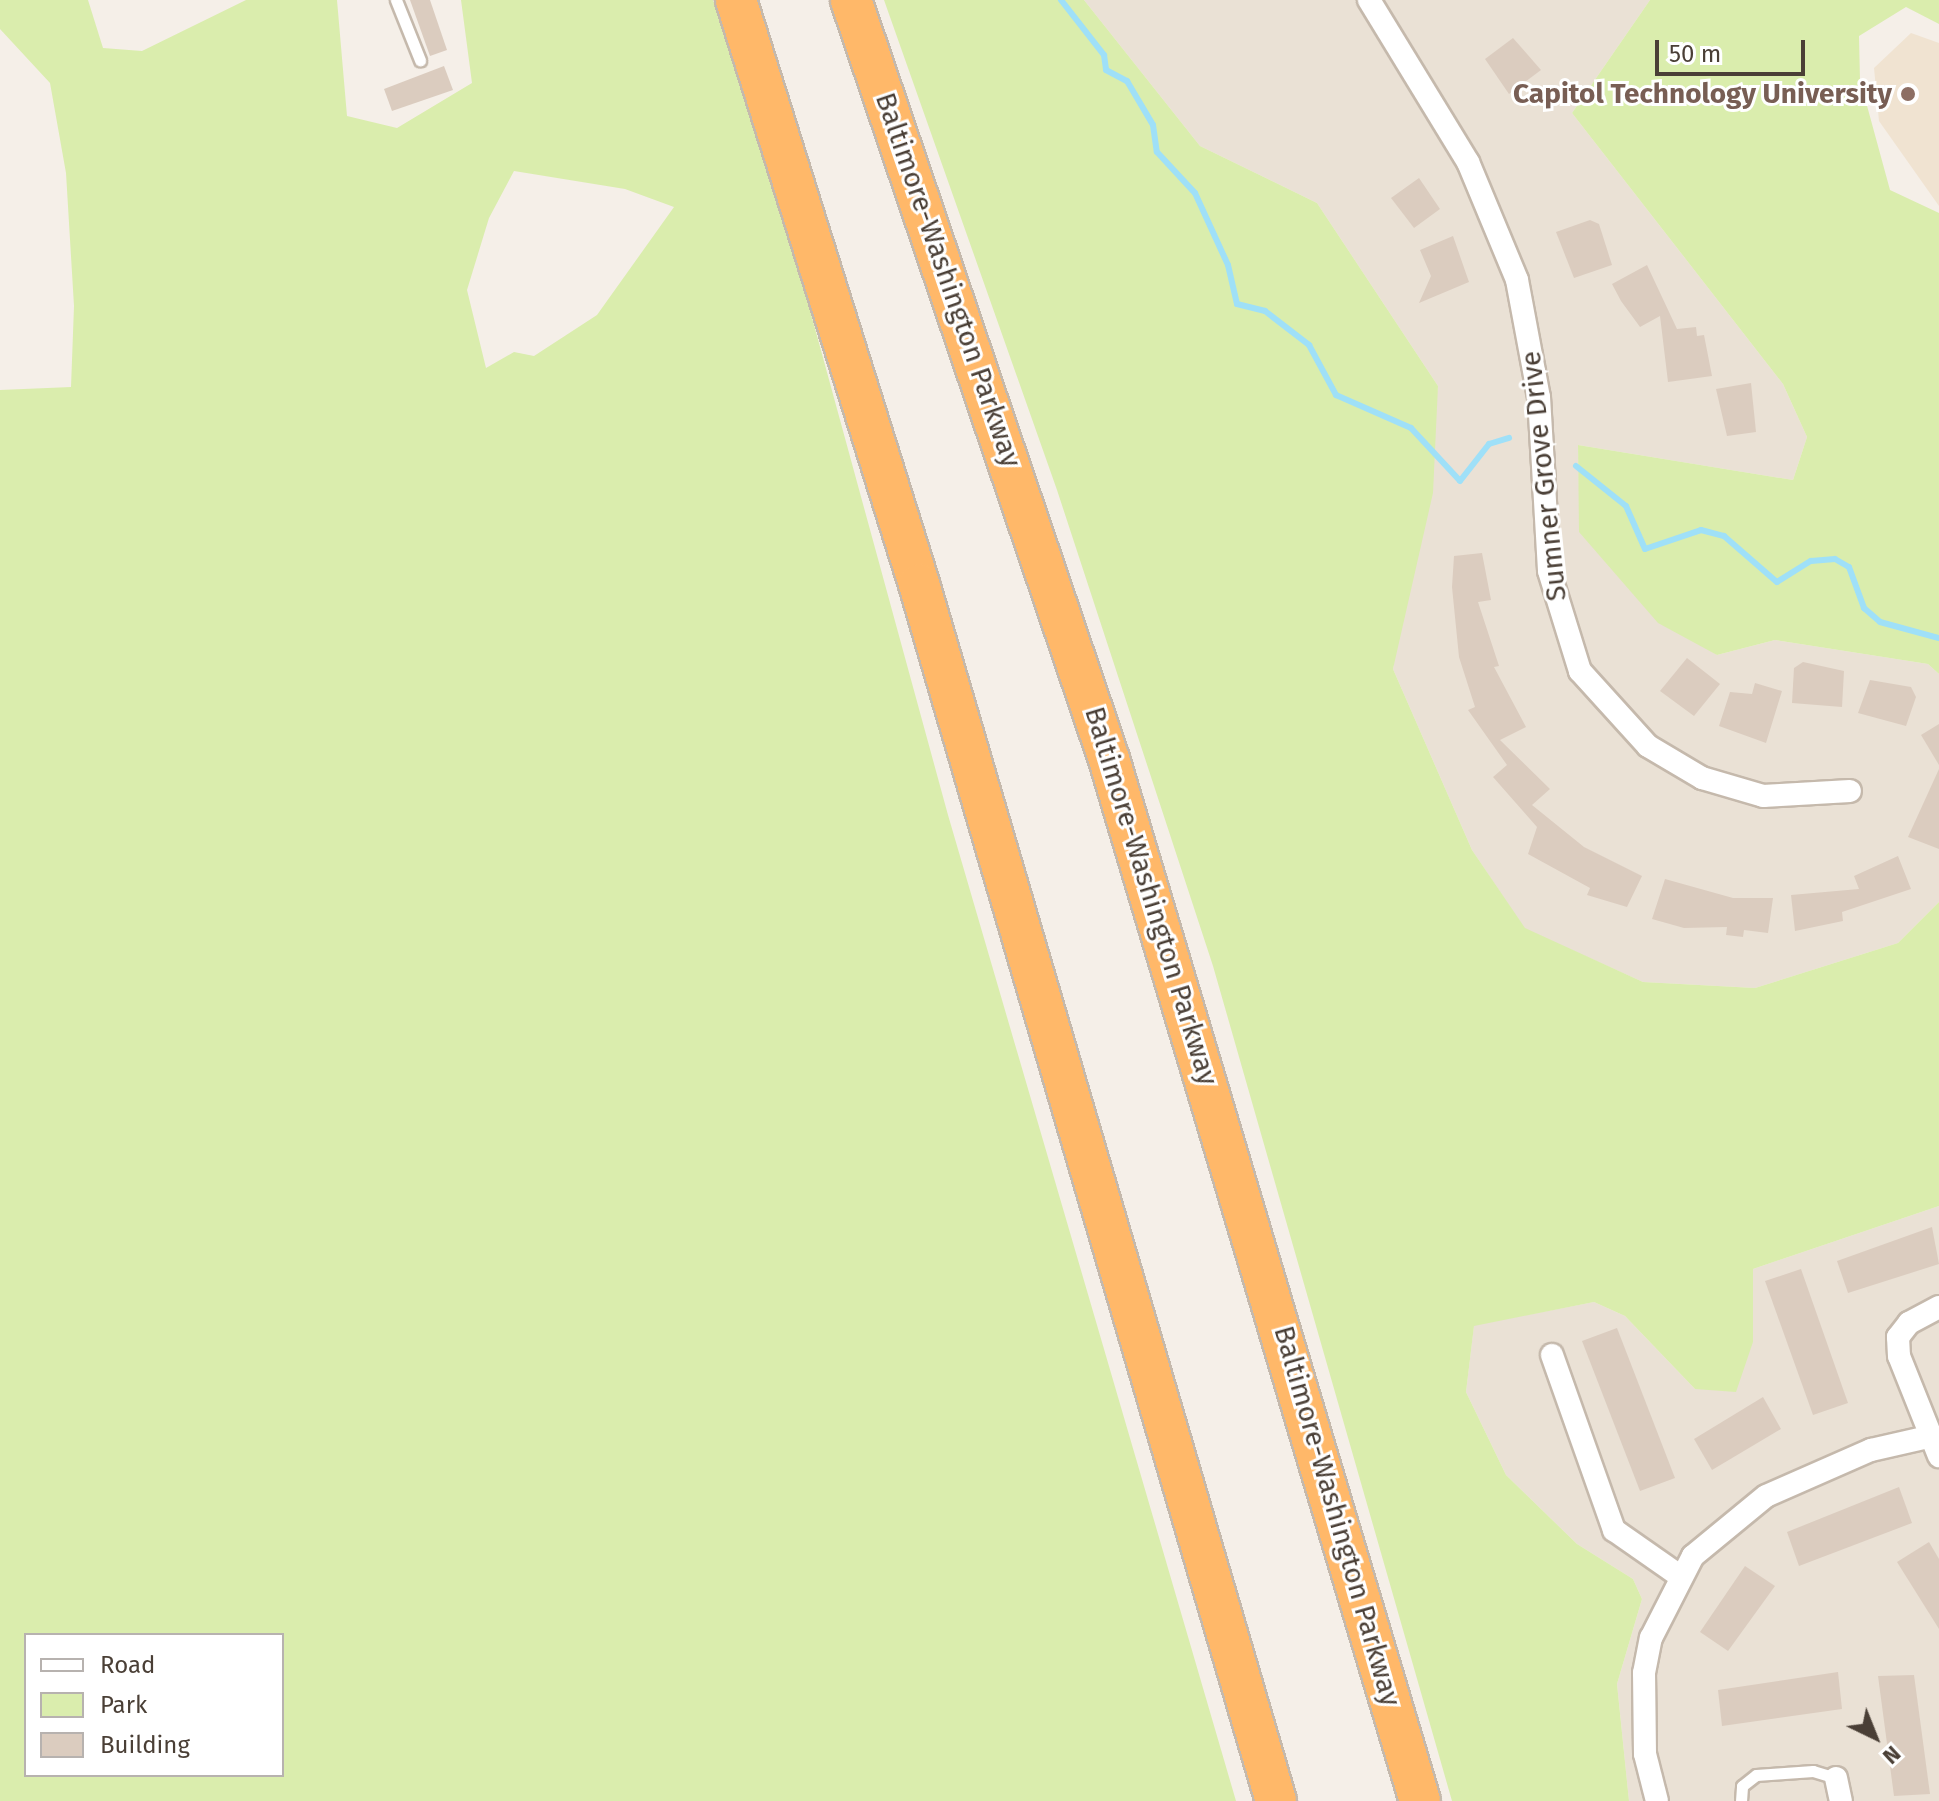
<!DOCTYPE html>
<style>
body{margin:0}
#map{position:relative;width:1939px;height:1801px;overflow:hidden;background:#f5efe8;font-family:"Fira Sans",sans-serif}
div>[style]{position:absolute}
.residential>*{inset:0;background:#eae1d5}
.education>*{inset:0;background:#f0e3d1}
.green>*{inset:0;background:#daedad}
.stream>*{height:6px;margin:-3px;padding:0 3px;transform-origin:3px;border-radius:3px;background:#9fe0f8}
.building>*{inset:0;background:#dbccbf}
.roads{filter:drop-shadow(2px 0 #c5b9ac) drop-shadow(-2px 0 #c5b9ac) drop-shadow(0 2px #c5b9ac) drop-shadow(0 -2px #c5b9ac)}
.service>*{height:11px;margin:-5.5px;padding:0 5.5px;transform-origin:5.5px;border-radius:5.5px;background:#fff}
.minor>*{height:22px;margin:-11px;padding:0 11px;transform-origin:11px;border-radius:11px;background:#fff}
.motorway>*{height:40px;margin:-20px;padding:0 20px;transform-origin:20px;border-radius:20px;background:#ffb869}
.dots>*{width:22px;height:22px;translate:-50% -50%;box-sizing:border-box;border:4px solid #fff;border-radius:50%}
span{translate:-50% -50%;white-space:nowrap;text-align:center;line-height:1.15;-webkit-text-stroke:6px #fff;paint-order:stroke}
.education-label{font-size:28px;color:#785e54;font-weight:700}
.right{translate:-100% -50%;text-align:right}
.street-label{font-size:28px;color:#4a3f36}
.legend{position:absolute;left:24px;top:1633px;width:260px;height:144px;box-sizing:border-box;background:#fff;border:2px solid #b7b2af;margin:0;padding:10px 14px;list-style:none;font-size:24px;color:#4a3f36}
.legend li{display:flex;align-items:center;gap:16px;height:40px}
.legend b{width:40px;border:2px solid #b7b2af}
.north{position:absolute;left:1835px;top:1697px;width:80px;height:80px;-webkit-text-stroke:6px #fff;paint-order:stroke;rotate:137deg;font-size:22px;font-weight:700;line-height:32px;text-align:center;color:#4a3f36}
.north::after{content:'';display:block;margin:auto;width:28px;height:36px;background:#4a3f36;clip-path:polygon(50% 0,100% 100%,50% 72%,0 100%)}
.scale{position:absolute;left:1655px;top:40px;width:150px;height:36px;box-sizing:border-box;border:4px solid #4a3f36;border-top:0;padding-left:10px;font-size:24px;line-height:28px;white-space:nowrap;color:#4a3f36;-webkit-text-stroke:6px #fff;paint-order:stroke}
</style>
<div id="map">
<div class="residential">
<div style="clip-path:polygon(1084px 0,1650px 0,1572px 113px,1783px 384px,1807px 437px,1793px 480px,1578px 445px,1580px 532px,1613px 570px,1717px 655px,1775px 640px,1928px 664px,1939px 674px,1939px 902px,1898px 943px,1755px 988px,1643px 982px,1525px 929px,1472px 850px,1393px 669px,1438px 386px,1317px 203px,1200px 146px)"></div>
<div style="clip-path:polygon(1939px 1206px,1939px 1801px,1629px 1801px,1617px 1684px,1642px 1599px,1633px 1579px,1577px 1544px,1506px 1475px,1466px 1392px,1474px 1325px,1594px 1302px,1625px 1316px,1695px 1389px,1753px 1342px,1753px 1269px)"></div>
</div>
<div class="education">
<div style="clip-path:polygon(1911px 33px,1939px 43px,1939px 206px,1879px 121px,1874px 68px)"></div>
</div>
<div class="green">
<div style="clip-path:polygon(evenodd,0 0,88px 0,103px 48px,142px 51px,246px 0,337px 0,347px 116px,397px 128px,472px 83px,461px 0,713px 0,784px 215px,948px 815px,1236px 1801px,0 1801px,0 390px,71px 387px,74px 306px,66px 173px,50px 83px,0 29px,0 0,514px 171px,625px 189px,674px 207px,597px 315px,534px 356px,514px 352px,486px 368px,467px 290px,489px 218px,514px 171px,0 0,26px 1635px,282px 1635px,282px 1775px,26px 1775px,26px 1635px)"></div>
<div style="clip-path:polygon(884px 0,1084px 0,1200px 146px,1317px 203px,1438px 386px,1433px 493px,1393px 669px,1472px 850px,1525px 928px,1643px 982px,1755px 988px,1898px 943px,1939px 902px,1939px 1206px,1753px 1269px,1753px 1342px,1736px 1392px,1695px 1389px,1625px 1316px,1594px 1302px,1474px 1326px,1466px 1392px,1506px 1475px,1577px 1544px,1633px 1579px,1642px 1599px,1617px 1684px,1629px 1801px,1452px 1801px,1213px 966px,1057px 490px)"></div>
<div style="clip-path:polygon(1650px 0,1939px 0,1939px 24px,1906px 7px,1859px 36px,1860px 80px,1890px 190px,1939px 213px,1939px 674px,1928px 664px,1775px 640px,1717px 655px,1658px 623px,1579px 532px,1578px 445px,1793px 480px,1807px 437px,1783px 384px,1572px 113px)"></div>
</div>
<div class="stream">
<div style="left:1061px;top:0;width:70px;rotate:52deg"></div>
<div style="left:1104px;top:55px;width:15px;rotate:82deg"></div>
<div style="left:1106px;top:70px;width:24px;rotate:28deg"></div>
<div style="left:1127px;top:81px;width:51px;rotate:59.4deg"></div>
<div style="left:1153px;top:125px;width:27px;rotate:82deg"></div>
<div style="left:1157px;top:152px;width:56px;rotate:47.2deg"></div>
<div style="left:1195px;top:193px;width:79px;rotate:65.4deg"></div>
<div style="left:1228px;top:265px;width:40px;rotate:77deg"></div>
<div style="left:1237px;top:304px;width:29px;rotate:14deg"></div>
<div style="left:1265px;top:311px;width:56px;rotate:37.7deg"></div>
<div style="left:1309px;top:345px;width:57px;rotate:61.6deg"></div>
<div style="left:1336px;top:395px;width:82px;rotate:23.7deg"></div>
<div style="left:1411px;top:428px;width:72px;rotate:47.2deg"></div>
<div style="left:1460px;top:481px;width:47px;rotate:-51.9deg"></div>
<div style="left:1489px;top:444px;width:21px;rotate:-17deg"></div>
<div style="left:1576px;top:466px;width:64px;rotate:38.7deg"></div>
<div style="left:1626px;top:506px;width:47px;rotate:66.2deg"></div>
<div style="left:1645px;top:549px;width:59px;rotate:-18.7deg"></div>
<div style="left:1701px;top:530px;width:24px;rotate:15deg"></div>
<div style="left:1724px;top:536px;width:70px;rotate:41deg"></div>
<div style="left:1777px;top:582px;width:40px;rotate:-32deg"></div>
<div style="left:1811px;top:561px;width:24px;rotate:-5deg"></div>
<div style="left:1835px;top:559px;width:16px;rotate:30deg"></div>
<div style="left:1849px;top:567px;width:44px;rotate:69.9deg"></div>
<div style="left:1864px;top:608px;width:21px;rotate:41deg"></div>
<div style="left:1880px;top:622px;width:61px;rotate:15.2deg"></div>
</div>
<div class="building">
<div style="clip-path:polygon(410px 0,430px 0,447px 50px,430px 56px)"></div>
<div style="clip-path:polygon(1513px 38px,1541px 70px,1509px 94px,1485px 59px)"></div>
<div style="clip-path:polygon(444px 66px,453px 90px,392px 111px,384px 89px)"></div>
<div style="clip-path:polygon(1419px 178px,1440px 209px,1414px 228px,1391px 198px)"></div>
<div style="clip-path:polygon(1590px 220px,1599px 224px,1612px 265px,1574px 278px,1556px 232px)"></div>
<div style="clip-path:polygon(1453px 236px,1469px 282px,1419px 303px,1431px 276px,1420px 250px)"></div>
<div style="clip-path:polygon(1647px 265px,1677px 329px,1696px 327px,1697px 336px,1704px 335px,1712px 376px,1668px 382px,1660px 316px,1640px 327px,1621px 301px,1612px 284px)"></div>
<div style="clip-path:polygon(1751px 383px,1756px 432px,1727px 436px,1716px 389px)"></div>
<div style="clip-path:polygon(1482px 553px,1491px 600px,1478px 602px,1499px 666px,1494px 667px,1526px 727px,1500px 740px,1550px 789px,1532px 805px,1584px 847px,1642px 876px,1627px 907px,1587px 895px,1590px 888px,1528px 854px,1537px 827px,1493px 777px,1507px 765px,1468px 710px,1475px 707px,1459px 657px,1452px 587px,1454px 556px)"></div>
<div style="clip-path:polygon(1687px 658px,1720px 684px,1694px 716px,1660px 691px)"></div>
<div style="clip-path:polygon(1803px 662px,1844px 671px,1842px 707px,1792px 703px,1794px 668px)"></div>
<div style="clip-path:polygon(1870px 680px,1911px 687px,1916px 697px,1906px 726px,1858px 713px)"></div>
<div style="clip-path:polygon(1755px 683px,1782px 691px,1766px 743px,1719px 726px,1730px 692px,1752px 694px)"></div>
<div style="clip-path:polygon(1939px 724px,1939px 765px,1921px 735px)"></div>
<div style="clip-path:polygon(1939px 769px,1939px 849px,1908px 837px)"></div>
<div style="clip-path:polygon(1898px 856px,1911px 889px,1842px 912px,1843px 921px,1795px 931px,1791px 895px,1859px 889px,1854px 876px)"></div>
<div style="clip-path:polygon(1665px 879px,1733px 898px,1773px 898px,1768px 933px,1744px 930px,1743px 937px,1726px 935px,1727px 927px,1684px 928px,1652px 919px)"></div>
<div style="clip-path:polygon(1932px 1227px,1939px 1264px,1848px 1293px,1837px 1261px)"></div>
<div style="clip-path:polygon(1801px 1269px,1848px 1403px,1813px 1415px,1765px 1281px)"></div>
<div style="clip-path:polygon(1617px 1328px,1675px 1478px,1640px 1491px,1582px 1341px)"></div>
<div style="clip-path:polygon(1763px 1397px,1781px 1429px,1712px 1470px,1694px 1439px)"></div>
<div style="clip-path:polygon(1899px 1487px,1912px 1523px,1799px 1566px,1787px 1532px)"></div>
<div style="clip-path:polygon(1929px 1542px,1939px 1559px,1939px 1629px,1897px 1562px)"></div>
<div style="clip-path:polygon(1745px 1566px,1775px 1586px,1728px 1651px,1700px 1632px)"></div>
<div style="clip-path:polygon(1838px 1672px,1842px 1709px,1722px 1726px,1718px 1690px)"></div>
<div style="clip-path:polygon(1914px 1675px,1930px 1794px,1894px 1796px,1878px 1676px)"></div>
</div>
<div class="roads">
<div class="service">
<div style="left:396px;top:0;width:65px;rotate:68.2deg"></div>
<div style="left:1741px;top:1801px;width:15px;rotate:-86deg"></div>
<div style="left:1742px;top:1786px;width:18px;rotate:-38deg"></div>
<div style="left:1756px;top:1775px;width:57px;rotate:-4deg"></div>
<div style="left:1813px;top:1771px;width:24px;rotate:17deg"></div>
</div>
<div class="minor">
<div style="left:1369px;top:0;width:190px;rotate:58.6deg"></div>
<div style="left:1468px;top:162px;width:128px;rotate:67.4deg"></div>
<div style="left:1517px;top:280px;width:119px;rotate:79.4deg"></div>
<div style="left:1539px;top:397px;width:174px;rotate:86.7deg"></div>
<div style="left:1549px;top:571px;width:105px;rotate:72.8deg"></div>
<div style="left:1580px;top:671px;width:101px;rotate:47.8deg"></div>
<div style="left:1648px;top:746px;width:63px;rotate:30.7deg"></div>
<div style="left:1702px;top:778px;width:64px;rotate:16.4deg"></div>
<div style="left:1763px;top:796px;width:87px;rotate:-3.3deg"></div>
<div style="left:1939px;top:1307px;width:34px;rotate:152deg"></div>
<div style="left:1909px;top:1323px;width:18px;rotate:128deg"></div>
<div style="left:1898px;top:1337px;width:19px;rotate:87deg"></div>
<div style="left:1899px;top:1356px;width:108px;rotate:68.2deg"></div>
<div style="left:1552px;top:1355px;width:186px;rotate:70.5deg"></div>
<div style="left:1614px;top:1530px;width:82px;rotate:35deg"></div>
<div style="left:1836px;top:1778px;width:24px;rotate:78deg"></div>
<div style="left:1657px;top:1801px;width:49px;rotate:-104.3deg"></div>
<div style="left:1645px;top:1754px;width:81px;rotate:-90.7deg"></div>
<div style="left:1644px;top:1673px;width:36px;rotate:-79deg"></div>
<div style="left:1651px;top:1638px;width:92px;rotate:-62.9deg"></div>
<div style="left:1693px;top:1556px;width:94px;rotate:-39.4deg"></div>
<div style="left:1766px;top:1496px;width:115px;rotate:-23.7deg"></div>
<div style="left:1871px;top:1450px;width:63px;rotate:-12.9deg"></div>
</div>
<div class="motorway">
<div style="left:736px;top:0;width:612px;rotate:72.6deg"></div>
<div style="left:919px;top:584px;width:1268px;rotate:73.65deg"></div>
<div style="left:851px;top:0;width:802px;rotate:71.23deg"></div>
<div style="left:1109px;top:759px;width:1087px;rotate:73.38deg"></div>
</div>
</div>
<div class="dots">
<div style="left:1908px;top:94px;background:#8d6e63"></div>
</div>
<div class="education-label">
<span class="right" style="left:1892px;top:94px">Capitol Technology University</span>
</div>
<div class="street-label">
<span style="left:948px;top:280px;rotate:71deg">Baltimore-Washington Parkway</span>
<span style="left:1544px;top:476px;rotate:-96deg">Sumner Grove Drive</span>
<span style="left:1151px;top:896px;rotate:73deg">Baltimore-Washington Parkway</span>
<span style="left:1337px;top:1516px;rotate:74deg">Baltimore-Washington Parkway</span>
</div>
<ul class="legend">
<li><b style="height:10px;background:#fff"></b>Road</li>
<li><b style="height:22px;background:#daedad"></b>Park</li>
<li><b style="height:22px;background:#dbccbf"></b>Building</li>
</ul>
<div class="north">N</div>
<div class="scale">50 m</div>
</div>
